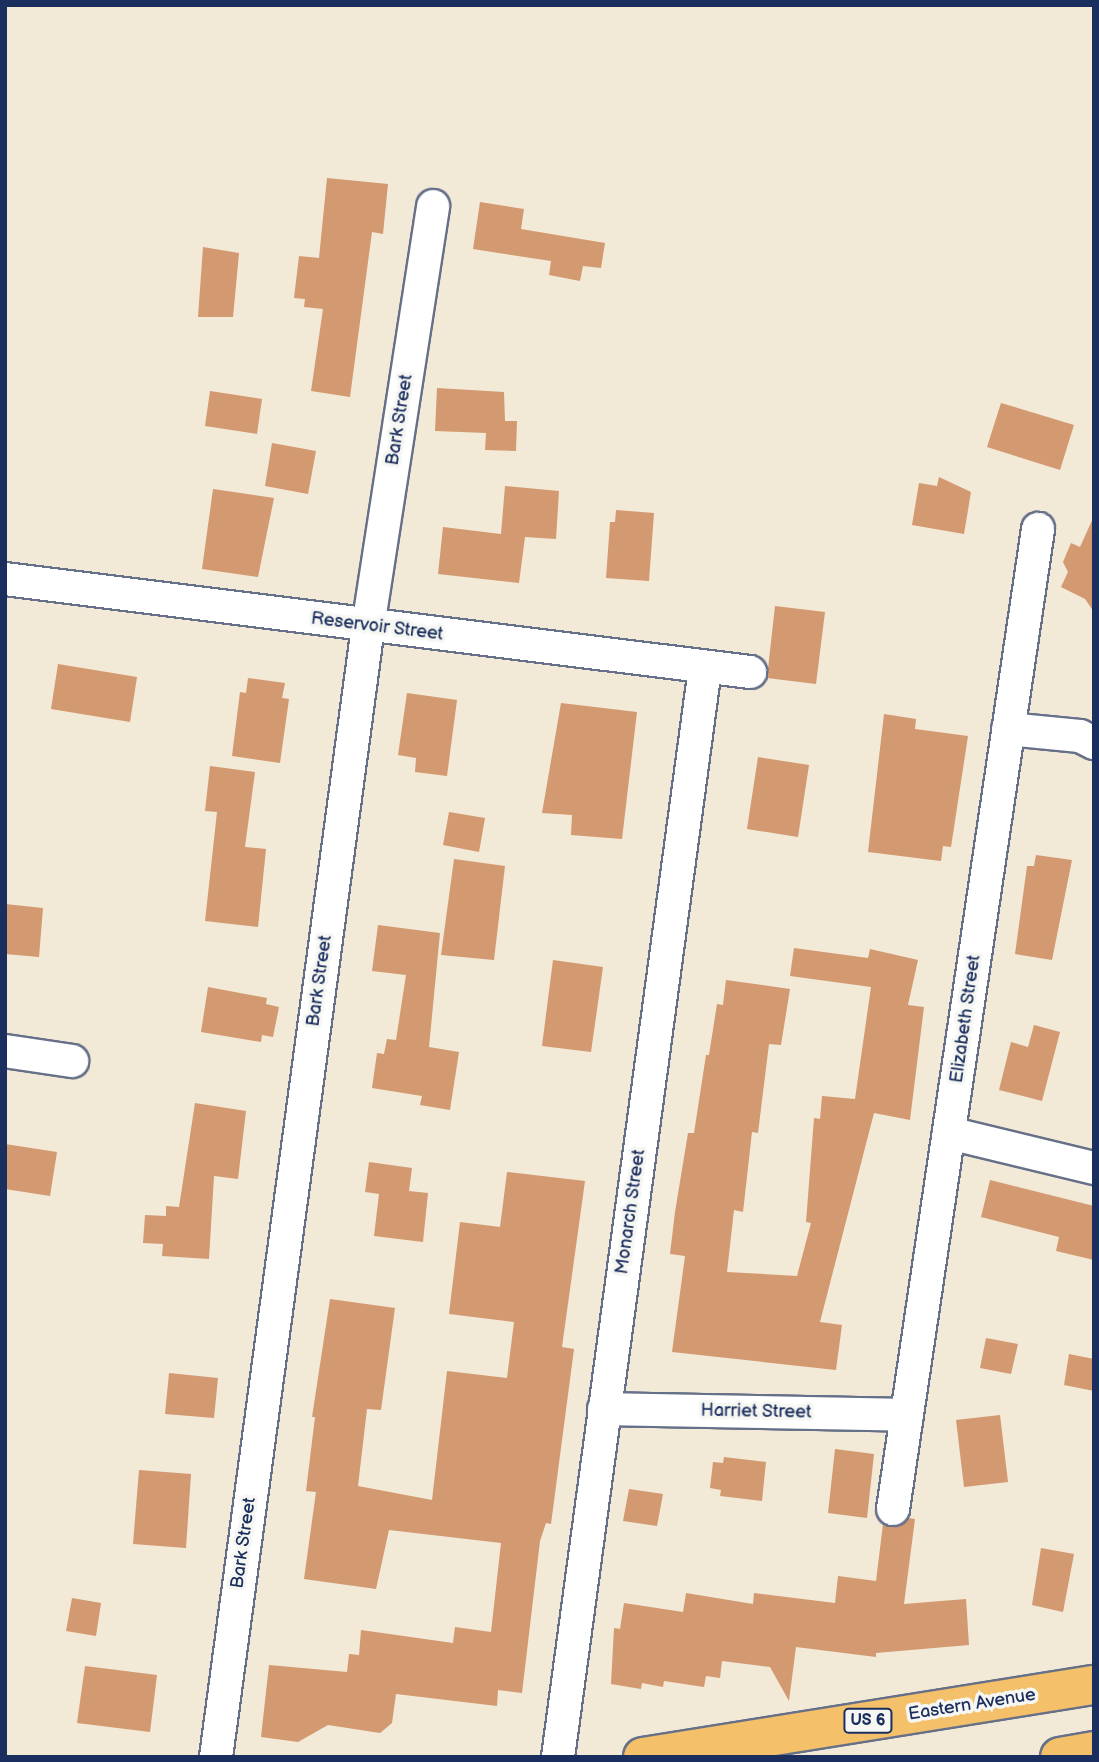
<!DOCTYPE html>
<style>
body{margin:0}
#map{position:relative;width:1099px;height:1762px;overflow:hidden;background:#f2e9d7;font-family:"Balsamiq Sans",sans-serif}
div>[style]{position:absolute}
.building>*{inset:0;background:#d39970}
.roads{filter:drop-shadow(2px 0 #667088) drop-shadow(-2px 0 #667088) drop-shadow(0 2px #667088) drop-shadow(0 -2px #667088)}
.street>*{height:32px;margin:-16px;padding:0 16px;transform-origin:16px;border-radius:16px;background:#fff}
.primary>*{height:38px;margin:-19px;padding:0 19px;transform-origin:19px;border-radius:19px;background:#f4c16a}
span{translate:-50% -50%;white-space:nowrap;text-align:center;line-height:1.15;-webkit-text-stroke:7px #f6f6f2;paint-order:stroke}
.shield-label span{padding:2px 5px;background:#f6f6f2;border:2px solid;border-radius:5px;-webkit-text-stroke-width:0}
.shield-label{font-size:16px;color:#1b2f5e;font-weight:700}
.street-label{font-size:18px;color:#1b2f5e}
.frame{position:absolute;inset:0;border:7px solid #1b2f5e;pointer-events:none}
</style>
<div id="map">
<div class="building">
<div style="clip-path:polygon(327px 178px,388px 184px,383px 234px,372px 232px,350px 397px,311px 391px,323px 309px,304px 307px,305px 299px,294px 298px,299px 256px,319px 258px)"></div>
<div style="clip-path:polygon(480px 202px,524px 209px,521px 229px,605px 243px,601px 268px,583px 266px,580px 281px,549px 275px,551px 261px,473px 249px)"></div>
<div style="clip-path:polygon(203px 247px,239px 253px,233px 317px,198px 317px)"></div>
<div style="clip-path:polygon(437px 388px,504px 392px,505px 421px,517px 421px,516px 451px,485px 450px,486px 433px,435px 431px)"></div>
<div style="clip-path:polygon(210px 391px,262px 399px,257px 434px,205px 426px)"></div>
<div style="clip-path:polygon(1001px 403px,1074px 425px,1060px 470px,987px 447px)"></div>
<div style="clip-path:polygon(272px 443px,316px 451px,308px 494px,265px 486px)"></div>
<div style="clip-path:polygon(939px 477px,971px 492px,964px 534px,912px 525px,919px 483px,937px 486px)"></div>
<div style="clip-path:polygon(505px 486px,559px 491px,556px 539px,525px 537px,519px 583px,438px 574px,443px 527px,501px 534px)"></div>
<div style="clip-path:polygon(213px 489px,274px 498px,258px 577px,202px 569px)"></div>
<div style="clip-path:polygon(616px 510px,654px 513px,649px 581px,606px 578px,610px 522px,615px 522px)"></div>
<div style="clip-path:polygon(1094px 516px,1094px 612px,1085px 599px,1061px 587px,1068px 572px,1063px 562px,1071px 543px,1080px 547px)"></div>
<div style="clip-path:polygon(775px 606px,825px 612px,816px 684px,767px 678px)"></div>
<div style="clip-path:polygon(58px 664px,137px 677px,130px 722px,51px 709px)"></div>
<div style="clip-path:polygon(248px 678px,285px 683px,282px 698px,289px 699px,280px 763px,232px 756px,240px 692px,246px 693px)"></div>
<div style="clip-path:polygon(407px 693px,457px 700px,447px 776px,415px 772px,416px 758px,398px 755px)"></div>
<div style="clip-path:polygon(561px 703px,637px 712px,622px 839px,571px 835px,572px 815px,542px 813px)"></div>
<div style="clip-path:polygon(884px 714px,916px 719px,915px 729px,968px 736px,951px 847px,943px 846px,941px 861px,868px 852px)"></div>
<div style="clip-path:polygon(758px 757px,809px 765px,798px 837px,747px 829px)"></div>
<div style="clip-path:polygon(210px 766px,255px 772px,245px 847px,266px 849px,258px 927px,205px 921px,217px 812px,205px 811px)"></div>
<div style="clip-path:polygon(449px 812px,485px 818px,479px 852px,443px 845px)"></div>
<div style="clip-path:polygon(1036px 855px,1072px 860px,1052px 960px,1015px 954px,1027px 866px,1034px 866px)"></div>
<div style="clip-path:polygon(454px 859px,505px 866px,494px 960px,441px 955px)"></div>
<div style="clip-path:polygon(5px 904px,43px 908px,39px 957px,5px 954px)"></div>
<div style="clip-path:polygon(378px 925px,440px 933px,429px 1047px,459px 1052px,450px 1110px,420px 1105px,422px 1096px,372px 1088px,377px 1053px,384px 1054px,387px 1039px,396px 1040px,406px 975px,372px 971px)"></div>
<div style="clip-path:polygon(794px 948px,868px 958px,870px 949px,918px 960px,908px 1005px,924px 1007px,910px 1120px,874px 1113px,820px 1322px,842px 1325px,836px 1370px,672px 1352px,685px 1256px,670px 1254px,675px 1212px,688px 1133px,694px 1133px,706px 1055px,709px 1055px,717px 1004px,723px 1005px,726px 980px,790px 989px,781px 1045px,769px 1044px,758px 1133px,752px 1132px,743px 1212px,734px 1210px,727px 1272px,797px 1276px,811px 1223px,806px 1222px,814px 1118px,820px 1119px,822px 1096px,855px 1099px,871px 987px,790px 976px)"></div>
<div style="clip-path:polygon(553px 960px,603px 967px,591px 1052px,542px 1046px)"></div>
<div style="clip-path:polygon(208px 987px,267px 998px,266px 1004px,279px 1007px,273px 1037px,262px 1035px,261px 1042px,201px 1032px)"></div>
<div style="clip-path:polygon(1034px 1025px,1060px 1032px,1042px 1101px,999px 1090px,1011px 1042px,1028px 1047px)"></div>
<div style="clip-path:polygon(195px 1103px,246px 1111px,238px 1179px,214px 1176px,209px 1259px,162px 1256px,163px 1244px,143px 1243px,145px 1215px,166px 1216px,166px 1206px,179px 1207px)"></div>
<div style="clip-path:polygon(5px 1144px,57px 1152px,50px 1196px,5px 1189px)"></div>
<div style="clip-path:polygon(369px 1162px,412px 1168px,409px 1191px,428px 1193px,423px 1242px,374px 1236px,379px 1194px,365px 1192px)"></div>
<div style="clip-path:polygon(507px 1172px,585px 1181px,562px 1347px,574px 1349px,551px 1524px,546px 1523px,540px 1541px,522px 1693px,498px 1690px,497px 1706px,396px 1694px,392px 1723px,380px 1733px,328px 1725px,298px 1742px,261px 1737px,269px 1665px,347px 1672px,349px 1654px,359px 1655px,361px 1630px,453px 1643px,455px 1627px,491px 1632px,501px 1543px,389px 1530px,376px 1589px,304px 1579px,316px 1492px,306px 1491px,315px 1417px,312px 1417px,330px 1299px,395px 1308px,381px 1410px,367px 1409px,358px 1486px,432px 1500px,447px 1371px,507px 1378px,514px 1322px,449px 1314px,460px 1222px,500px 1227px)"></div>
<div style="clip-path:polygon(990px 1180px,1094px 1206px,1094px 1260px,1056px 1251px,1059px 1237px,981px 1217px)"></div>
<div style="clip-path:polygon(986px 1338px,1018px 1344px,1011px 1374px,980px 1368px)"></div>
<div style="clip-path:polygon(1069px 1354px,1094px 1359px,1094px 1391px,1064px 1385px)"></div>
<div style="clip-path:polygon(169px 1373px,218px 1378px,214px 1418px,165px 1414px)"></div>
<div style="clip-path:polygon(1000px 1415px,1008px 1482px,964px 1487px,956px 1420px)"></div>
<div style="clip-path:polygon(835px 1449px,874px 1454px,867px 1518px,828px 1513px)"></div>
<div style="clip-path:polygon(724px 1457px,766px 1462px,762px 1501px,720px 1496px,721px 1490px,710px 1488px,713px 1462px,723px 1463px)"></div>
<div style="clip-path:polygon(139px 1470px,191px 1474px,186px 1548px,133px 1544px)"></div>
<div style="clip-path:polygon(629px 1489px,663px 1494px,657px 1526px,623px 1521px)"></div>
<div style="clip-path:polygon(908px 1518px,915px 1519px,904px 1604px,966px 1599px,969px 1645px,876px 1653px,876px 1657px,796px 1647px,789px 1701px,770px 1667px,722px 1661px,720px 1678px,706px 1676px,704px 1687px,664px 1681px,663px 1687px,642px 1683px,641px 1689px,611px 1684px,614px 1628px,620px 1629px,624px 1603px,683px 1612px,686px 1593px,753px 1604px,754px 1593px,835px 1603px,838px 1576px,876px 1581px,883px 1524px,899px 1526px)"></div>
<div style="clip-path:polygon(1041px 1548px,1074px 1554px,1063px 1612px,1032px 1605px)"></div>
<div style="clip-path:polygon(72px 1598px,101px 1603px,96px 1636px,66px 1631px)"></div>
<div style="clip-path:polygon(85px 1666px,157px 1675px,150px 1732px,77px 1723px)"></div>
</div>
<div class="roads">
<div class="street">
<div style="left:5px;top:579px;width:751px;rotate:7.12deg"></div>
<div style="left:1008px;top:729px;width:72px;rotate:5.6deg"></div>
<div style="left:1080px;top:736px;width:16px;rotate:27deg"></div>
<div style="left:5px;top:1051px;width:68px;rotate:8.5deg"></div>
<div style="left:949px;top:1133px;width:149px;rotate:13.6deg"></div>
<div style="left:604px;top:1409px;width:303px;rotate:1.1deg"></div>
<div style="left:893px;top:1509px;width:991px;rotate:-81.58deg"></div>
<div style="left:216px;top:1757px;width:1140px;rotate:-82.34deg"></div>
<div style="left:368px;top:627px;width:426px;rotate:-81.2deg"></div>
<div style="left:558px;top:1757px;width:1099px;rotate:-82.31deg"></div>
</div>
<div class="primary">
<div style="left:643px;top:1757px;width:457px;rotate:-9.1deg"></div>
<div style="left:1060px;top:1757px;width:35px;rotate:-10deg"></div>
</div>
</div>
<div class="shield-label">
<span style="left:868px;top:1721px">US 6</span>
</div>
<div class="street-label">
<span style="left:400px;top:420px;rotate:-81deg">Bark Street</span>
<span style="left:377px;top:627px;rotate:7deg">Reservoir Street</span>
<span style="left:320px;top:981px;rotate:-82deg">Bark Street</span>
<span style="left:966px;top:1019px;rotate:-82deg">Elizabeth Street</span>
<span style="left:631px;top:1212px;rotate:-82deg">Monarch Street</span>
<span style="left:756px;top:1412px;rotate:1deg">Harriet Street</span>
<span style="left:244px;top:1543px;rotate:-82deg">Bark Street</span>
<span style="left:972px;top:1705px;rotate:-9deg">Eastern Avenue</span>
</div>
<div class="frame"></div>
</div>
